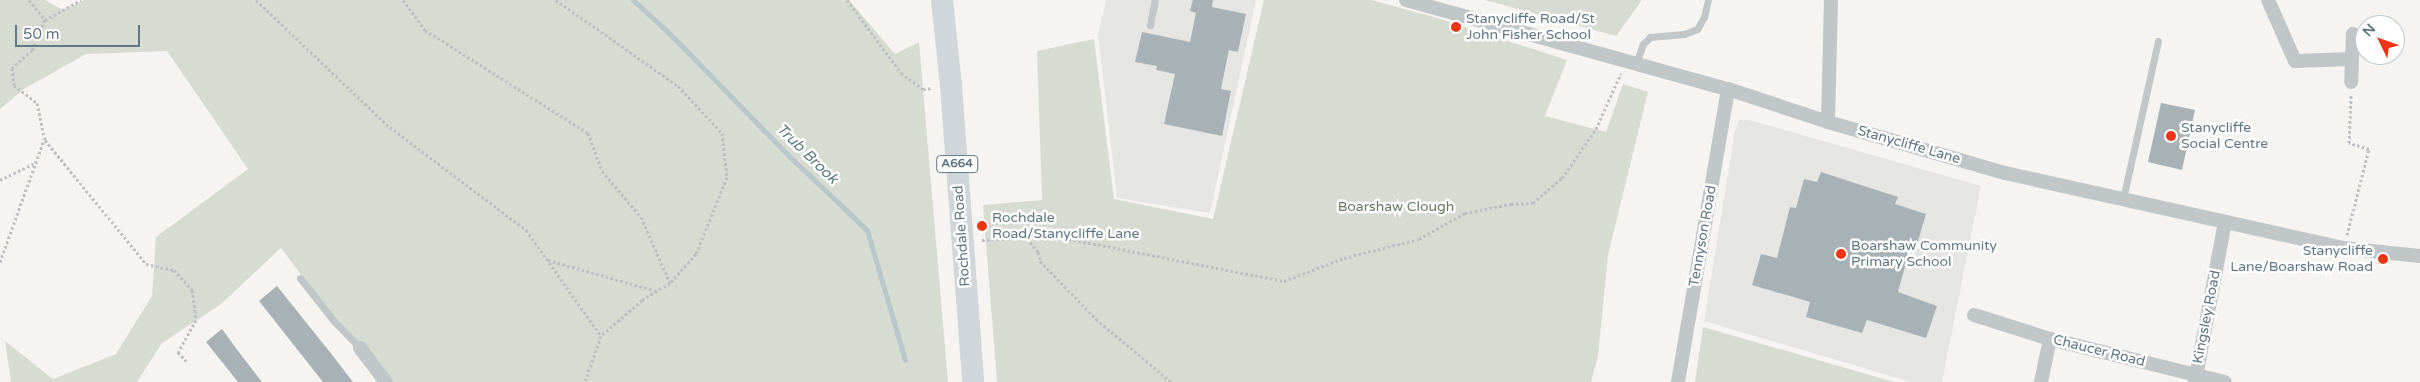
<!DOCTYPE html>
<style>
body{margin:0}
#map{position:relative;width:2420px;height:382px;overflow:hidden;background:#f5f4f0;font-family:"Varela Round",sans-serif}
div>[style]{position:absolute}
.built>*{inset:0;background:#e5e6e3}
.green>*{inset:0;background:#d6dcd1}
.stream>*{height:5px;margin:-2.5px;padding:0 2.5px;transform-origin:2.5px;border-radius:2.5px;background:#b8c7cb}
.building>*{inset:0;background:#a8b2b6}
.path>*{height:3px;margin-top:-1.5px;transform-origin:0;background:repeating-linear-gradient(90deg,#bdbfc1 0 2.5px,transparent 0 5px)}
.lane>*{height:7px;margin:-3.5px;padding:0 3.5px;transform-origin:3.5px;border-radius:3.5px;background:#c1c6c9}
.street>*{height:14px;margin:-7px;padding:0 7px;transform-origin:7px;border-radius:7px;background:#c1c6c9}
.primary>*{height:22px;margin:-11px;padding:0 11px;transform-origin:11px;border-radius:11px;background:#d0d6da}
.dots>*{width:14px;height:14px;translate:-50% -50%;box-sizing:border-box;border:2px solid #fff;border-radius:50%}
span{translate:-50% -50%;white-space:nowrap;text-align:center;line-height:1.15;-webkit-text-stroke:5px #fff;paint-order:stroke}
.shield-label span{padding:1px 4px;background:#fff;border:1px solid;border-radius:4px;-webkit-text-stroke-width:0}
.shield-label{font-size:12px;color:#617784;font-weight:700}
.poi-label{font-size:14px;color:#617784}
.left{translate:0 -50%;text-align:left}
.right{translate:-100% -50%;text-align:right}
.street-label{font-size:14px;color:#617784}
.park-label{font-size:14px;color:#687a60}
.water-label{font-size:15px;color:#5c7b82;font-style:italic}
.north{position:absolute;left:2355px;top:15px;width:50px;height:50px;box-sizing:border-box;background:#fff;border:1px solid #c0c9ce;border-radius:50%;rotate:312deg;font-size:14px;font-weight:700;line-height:20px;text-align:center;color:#617784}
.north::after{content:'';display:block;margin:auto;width:18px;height:22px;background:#f23413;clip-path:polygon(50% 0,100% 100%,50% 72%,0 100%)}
.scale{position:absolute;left:15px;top:25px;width:125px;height:22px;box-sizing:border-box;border:2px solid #617784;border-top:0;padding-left:6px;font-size:15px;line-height:18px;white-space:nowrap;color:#617784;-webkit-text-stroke:4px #fff;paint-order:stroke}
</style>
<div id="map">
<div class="built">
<div style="clip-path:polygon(1106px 0,1256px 0,1210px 213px,1117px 198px,1098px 34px)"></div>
<div style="clip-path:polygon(1739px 120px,1749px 120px,1981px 186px,1942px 382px,1911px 382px,1704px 321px,1735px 131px)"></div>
</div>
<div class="green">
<div style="clip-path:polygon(0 0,45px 0,63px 10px,84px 0,849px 0,895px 54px,919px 42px,948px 382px,382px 382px,281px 248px,221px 304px,162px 343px,137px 382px,11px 382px,5px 341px,53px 379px,116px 354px,152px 296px,156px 237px,248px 169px,167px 51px,86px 54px,24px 89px,0 109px)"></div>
<div style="clip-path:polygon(1264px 0,1371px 0,1434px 17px,1567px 60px,1545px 116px,1606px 132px,1623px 84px,1648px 92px,1608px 255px,1598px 356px,1591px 382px,997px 382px,983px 205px,1042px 200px,1037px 51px,1094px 39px,1114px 199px,1213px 219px)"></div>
<div style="clip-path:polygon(1485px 0,1642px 0,1616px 36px)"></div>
<div style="clip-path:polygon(1703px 327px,1894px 382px,1695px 382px)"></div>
</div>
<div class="stream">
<div style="left:633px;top:0;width:49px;rotate:42.5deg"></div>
<div style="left:669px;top:33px;width:172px;rotate:45.7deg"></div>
<div style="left:789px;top:156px;width:108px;rotate:43.5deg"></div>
<div style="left:867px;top:230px;width:135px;rotate:73.7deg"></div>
</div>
<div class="building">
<div style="clip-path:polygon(1193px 0,1213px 0,1212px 7px,1246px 14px,1238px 52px,1229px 50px,1221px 89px,1231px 91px,1222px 136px,1164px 124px,1175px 74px,1156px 70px,1157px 66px,1135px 62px,1142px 32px,1190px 42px,1196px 13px,1190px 11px)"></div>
<div style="clip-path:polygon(2161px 103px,2195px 110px,2182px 170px,2148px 162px)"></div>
<div style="clip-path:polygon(1821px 172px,1898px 197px,1895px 204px,1926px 214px,1916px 248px,1911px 245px,1898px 292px,1937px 306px,1926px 338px,1867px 320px,1862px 333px,1806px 317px,1810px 302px,1752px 285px,1761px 254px,1777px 258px,1790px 207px,1796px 208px,1804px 179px,1817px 182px)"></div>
<div style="clip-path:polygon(277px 286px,333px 356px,353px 382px,323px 382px,259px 301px)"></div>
<div style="clip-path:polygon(222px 329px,238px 351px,262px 382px,238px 382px,206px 342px)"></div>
</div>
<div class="path">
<div style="left:29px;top:0;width:26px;rotate:51deg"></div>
<div style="left:45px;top:20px;width:41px;rotate:-29.1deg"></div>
<div style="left:256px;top:0;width:180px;rotate:43.6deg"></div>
<div style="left:386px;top:124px;width:176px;rotate:37.1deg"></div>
<div style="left:526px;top:230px;width:130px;rotate:54.7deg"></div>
<div style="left:403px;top:0;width:37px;rotate:54deg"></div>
<div style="left:425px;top:30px;width:193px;rotate:32.3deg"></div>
<div style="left:588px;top:133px;width:40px;rotate:69.8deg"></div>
<div style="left:602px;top:171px;width:60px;rotate:49.7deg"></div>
<div style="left:641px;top:217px;width:72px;rotate:66.3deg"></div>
<div style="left:556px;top:0;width:149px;rotate:35.2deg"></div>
<div style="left:678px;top:86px;width:64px;rotate:46.9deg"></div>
<div style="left:722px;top:133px;width:44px;rotate:83.5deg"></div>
<div style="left:727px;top:177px;width:83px;rotate:111.9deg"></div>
<div style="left:696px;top:254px;width:39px;rotate:132deg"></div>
<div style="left:670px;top:283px;width:33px;rotate:149deg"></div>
<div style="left:642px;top:300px;width:55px;rotate:138.7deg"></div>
<div style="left:601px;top:336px;width:49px;rotate:109.2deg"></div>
<div style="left:847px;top:0;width:91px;rotate:53.5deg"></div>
<div style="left:901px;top:73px;width:27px;rotate:36deg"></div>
<div style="left:923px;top:89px;width:9px;rotate:-6deg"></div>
<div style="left:45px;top:20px;width:33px;rotate:113deg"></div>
<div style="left:32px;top:50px;width:27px;rotate:138deg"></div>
<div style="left:12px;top:68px;width:17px;rotate:83deg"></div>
<div style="left:14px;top:85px;width:29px;rotate:38deg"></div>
<div style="left:37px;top:103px;width:38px;rotate:78deg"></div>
<div style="left:45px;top:140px;width:160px;rotate:50.8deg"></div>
<div style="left:146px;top:264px;width:29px;rotate:12deg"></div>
<div style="left:174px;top:270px;width:27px;rotate:48deg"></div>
<div style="left:192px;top:290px;width:30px;rotate:82deg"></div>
<div style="left:196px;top:320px;width:37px;rotate:119deg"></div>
<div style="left:178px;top:352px;width:12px;rotate:48deg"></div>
<div style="left:0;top:180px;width:41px;rotate:-25.9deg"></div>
<div style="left:2347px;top:235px;width:89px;rotate:-75.7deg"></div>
<div style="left:2369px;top:149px;width:21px;rotate:-163deg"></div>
<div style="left:2349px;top:143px;width:48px;rotate:-87.6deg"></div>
<div style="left:1027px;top:238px;width:18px;rotate:52deg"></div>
<div style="left:1038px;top:252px;width:9px;rotate:77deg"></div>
<div style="left:1040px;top:261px;width:81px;rotate:46deg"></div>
<div style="left:1096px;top:319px;width:98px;rotate:40deg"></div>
<div style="left:982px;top:240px;width:72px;rotate:-3.2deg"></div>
<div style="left:1054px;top:236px;width:234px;rotate:11.1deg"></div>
<div style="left:1284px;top:281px;width:64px;rotate:-21deg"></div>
<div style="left:1344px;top:258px;width:77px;rotate:-14.2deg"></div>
<div style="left:1419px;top:239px;width:53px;rotate:-29.5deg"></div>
<div style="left:1465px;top:213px;width:47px;rotate:-11.1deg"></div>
<div style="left:1511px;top:204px;width:22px;rotate:-3deg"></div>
<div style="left:1533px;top:203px;width:38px;rotate:-41deg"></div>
<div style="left:1562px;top:178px;width:60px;rotate:-55.2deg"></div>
<div style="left:1596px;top:129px;width:61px;rotate:-65.9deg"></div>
<div style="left:548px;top:260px;width:112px;rotate:16deg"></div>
<div style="left:0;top:262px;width:130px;rotate:-70.2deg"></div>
</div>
<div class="lane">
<div style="left:1150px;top:25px;width:25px;rotate:-79deg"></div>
<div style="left:1636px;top:64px;width:21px;rotate:-71deg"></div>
<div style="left:1643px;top:44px;width:10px;rotate:-45deg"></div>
<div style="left:1650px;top:37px;width:34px;rotate:-5deg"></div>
<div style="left:1684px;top:34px;width:14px;rotate:-21deg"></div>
<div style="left:1697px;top:29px;width:14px;rotate:-60deg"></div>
<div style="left:1704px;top:17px;width:17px;rotate:-77deg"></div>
<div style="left:2123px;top:199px;width:162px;rotate:-77.5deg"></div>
<div style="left:300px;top:278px;width:53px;rotate:51.8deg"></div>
<div style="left:333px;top:320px;width:39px;rotate:46deg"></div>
</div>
<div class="street">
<div style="left:1406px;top:0;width:334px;rotate:15.5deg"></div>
<div style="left:1728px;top:89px;width:105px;rotate:18.3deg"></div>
<div style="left:1828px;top:122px;width:184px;rotate:16.1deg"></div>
<div style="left:2005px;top:173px;width:346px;rotate:12.5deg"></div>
<div style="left:2343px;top:248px;width:77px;rotate:5.9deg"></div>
<div style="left:2268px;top:0;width:67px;rotate:66.1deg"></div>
<div style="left:2295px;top:61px;width:57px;rotate:-2deg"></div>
<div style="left:2352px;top:59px;width:23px;rotate:92deg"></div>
<div style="left:2352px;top:59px;width:25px;rotate:-88deg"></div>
<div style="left:1828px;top:122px;width:122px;rotate:-88.6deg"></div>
<div style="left:1974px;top:315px;width:80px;rotate:17.5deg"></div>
<div style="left:2050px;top:339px;width:180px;rotate:13.8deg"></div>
<div style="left:360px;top:348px;width:43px;rotate:52.6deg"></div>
<div style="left:1678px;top:382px;width:297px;rotate:-80.3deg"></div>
<div style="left:2041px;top:382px;width:44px;rotate:-78.2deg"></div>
<div style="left:2195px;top:382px;width:163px;rotate:-79.4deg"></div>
</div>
<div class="primary">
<div style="left:942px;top:0;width:86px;rotate:84deg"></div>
<div style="left:951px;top:86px;width:297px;rotate:85.7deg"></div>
</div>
<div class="dots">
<div style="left:1456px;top:27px;background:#f23413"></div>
<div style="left:2171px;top:136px;background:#f23413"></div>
<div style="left:982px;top:226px;background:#f23413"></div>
<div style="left:1841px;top:254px;background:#f23413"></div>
<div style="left:2383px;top:259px;background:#f23413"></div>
</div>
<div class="shield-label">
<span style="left:957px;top:164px">A664</span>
</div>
<div class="poi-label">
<span class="left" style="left:1466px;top:27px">Stanycliffe Road/St<br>John Fisher School</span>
<span class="left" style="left:2181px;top:136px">Stanycliffe<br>Social Centre</span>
<span class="left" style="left:992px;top:226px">Rochdale<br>Road/Stanycliffe Lane</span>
<span class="left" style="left:1851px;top:254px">Boarshaw Community<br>Primary School</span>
<span class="right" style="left:2373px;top:259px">Stanycliffe<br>Lane/Boarshaw Road</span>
</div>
<div class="street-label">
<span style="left:1909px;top:145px;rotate:16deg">Stanycliffe Lane</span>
<span style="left:962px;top:236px;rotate:-94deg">Rochdale Road</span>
<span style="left:1703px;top:236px;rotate:-80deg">Tennyson Road</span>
<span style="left:2207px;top:317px;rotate:-79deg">Kingsley Road</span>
<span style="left:2099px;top:351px;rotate:14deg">Chaucer Road</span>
</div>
<div class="park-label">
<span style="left:1396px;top:207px">Boarshaw Clough</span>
</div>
<div class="water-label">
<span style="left:807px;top:154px;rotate:44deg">Trub Brook</span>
</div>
<div class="north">N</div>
<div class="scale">50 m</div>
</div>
